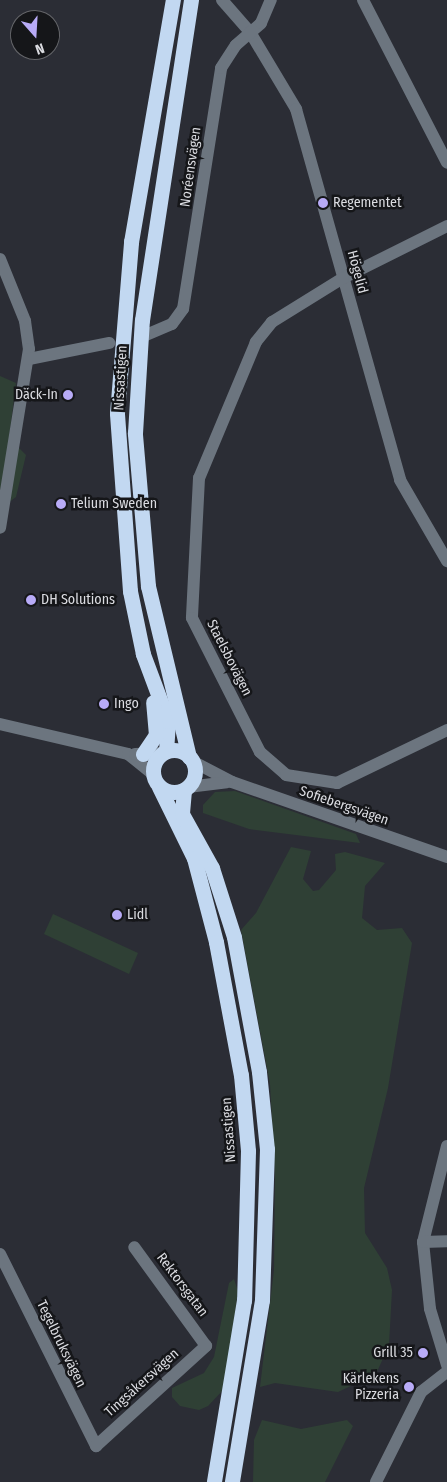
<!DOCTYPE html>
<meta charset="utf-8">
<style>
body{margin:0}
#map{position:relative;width:447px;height:1482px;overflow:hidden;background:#2b2d35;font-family:"Fira Sans Condensed",sans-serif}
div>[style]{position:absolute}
.green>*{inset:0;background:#2f4035}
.minor>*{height:12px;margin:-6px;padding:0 6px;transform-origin:6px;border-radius:6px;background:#6c757f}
.highway>*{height:15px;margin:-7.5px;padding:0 7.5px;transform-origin:7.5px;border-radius:7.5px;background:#c2d8f1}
.highway>.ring{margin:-7.5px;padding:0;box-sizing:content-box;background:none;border:15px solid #c2d8f1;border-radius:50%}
.dots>*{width:14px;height:14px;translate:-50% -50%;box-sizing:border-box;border:2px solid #151619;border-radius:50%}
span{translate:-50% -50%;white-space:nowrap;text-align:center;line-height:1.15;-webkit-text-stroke:5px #151619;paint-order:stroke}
.street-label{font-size:14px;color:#dbdce1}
.poi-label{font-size:14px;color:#dbdce1}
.left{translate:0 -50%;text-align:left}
.right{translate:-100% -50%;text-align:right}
.north{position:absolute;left:10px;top:10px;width:50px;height:50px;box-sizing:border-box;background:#151619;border:1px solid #646569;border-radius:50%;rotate:161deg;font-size:14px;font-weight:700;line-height:20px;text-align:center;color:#dbdce1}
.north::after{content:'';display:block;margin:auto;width:18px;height:22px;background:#b8abf7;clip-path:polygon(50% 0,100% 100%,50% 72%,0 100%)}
</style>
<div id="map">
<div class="green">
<div style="clip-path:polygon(0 376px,16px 383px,9px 438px,26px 455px,16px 497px,0 509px)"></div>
<div style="clip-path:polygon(235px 791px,356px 834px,360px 843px,249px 829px,203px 813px,203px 805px,215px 792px)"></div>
<div style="clip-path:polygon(291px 847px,311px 851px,303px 879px,313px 891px,319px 890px,336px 870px,335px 854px,345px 852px,385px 863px,365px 886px,362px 918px,377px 930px,402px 928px,412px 943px,388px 1088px,364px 1188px,365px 1233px,387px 1268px,392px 1290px,389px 1345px,376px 1374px,338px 1392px,275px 1383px,260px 1387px,274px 1270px,275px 1176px,270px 1084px,241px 930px,256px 913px)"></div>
<div style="clip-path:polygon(53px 914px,138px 953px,129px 974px,44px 934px)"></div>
<div style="clip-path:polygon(234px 1279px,238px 1291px,225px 1388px,208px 1406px,199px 1410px,180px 1406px,172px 1397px,172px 1388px,204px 1373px,214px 1357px,229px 1283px)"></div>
<div style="clip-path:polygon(262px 1420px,301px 1429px,347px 1420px,353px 1426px,325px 1482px,253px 1482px,254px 1440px)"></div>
</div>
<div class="minor">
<div style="left:222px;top:0;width:43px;rotate:48.8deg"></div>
<div style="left:250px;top:32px;width:90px;rotate:59.1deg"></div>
<div style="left:296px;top:109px;width:385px;rotate:74.3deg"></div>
<div style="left:400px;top:480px;width:94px;rotate:59.9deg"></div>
<div style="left:363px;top:0;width:183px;rotate:62.7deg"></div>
<div style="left:447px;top:226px;width:116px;rotate:153.4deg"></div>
<div style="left:343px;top:278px;width:84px;rotate:148.2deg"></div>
<div style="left:272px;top:322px;width:26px;rotate:129deg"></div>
<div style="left:256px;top:342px;width:147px;rotate:112.7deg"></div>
<div style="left:199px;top:478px;width:140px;rotate:92.9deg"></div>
<div style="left:192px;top:618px;width:150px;rotate:63.1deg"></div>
<div style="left:260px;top:752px;width:35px;rotate:41deg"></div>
<div style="left:286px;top:775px;width:52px;rotate:8.9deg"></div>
<div style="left:337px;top:783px;width:122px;rotate:-25.7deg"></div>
<div style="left:0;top:259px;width:67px;rotate:68deg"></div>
<div style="left:25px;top:321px;width:28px;rotate:82deg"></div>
<div style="left:29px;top:349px;width:181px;rotate:99.2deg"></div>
<div style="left:146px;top:335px;width:28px;rotate:-23deg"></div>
<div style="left:172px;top:324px;width:19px;rotate:-54deg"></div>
<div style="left:183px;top:309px;width:244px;rotate:-81deg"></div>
<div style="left:221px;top:68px;width:27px;rotate:-57deg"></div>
<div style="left:236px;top:45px;width:33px;rotate:-41deg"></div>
<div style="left:261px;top:23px;width:25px;rotate:-67deg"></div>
<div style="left:29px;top:359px;width:82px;rotate:-11.3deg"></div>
<div style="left:0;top:724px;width:131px;rotate:13.2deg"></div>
<div style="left:128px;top:754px;width:32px;rotate:39deg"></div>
<div style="left:135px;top:754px;width:27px;rotate:-2deg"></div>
<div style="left:192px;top:761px;width:45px;rotate:27.7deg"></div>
<div style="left:232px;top:782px;width:228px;rotate:19.2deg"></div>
<div style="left:188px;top:787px;width:39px;rotate:-7deg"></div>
<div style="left:447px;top:1146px;width:99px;rotate:104deg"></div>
<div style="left:423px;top:1242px;width:67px;rotate:84deg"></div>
<div style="left:430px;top:1309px;width:59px;rotate:73.1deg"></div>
<div style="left:423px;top:1242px;width:24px;rotate:-2deg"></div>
<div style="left:0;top:1254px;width:215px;rotate:63.4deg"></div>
<div style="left:96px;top:1446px;width:149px;rotate:-42.3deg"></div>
<div style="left:206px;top:1346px;width:122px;rotate:-126deg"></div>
<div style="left:376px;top:1482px;width:101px;rotate:-63.4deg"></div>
<div style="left:421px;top:1392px;width:33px;rotate:-38deg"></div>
</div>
<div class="highway">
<div class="ring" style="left:153px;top:750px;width:27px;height:27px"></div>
<div style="left:166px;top:751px;width:30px;rotate:-86deg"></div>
<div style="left:168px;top:721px;width:72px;rotate:-110.5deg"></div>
<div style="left:143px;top:654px;width:64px;rotate:-101.7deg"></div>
<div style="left:130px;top:591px;width:178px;rotate:-94.2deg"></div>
<div style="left:117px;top:413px;width:172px;rotate:-85.3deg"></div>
<div style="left:131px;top:242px;width:246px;rotate:-80.2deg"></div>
<div style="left:143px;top:754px;width:23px;rotate:-56deg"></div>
<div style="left:156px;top:735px;width:33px;rotate:-95deg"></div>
<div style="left:189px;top:757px;width:176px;rotate:-103.5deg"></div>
<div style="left:148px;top:586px;width:154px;rotate:-94.9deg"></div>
<div style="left:135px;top:433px;width:113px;rotate:-86.5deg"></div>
<div style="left:142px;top:320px;width:324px;rotate:-81.3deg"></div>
<div style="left:159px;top:787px;width:79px;rotate:63.8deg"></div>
<div style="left:194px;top:858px;width:87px;rotate:75.3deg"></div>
<div style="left:216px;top:942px;width:135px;rotate:79.4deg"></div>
<div style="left:241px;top:1075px;width:76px;rotate:84.7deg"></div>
<div style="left:248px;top:1151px;width:149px;rotate:91.5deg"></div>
<div style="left:244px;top:1300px;width:184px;rotate:99.4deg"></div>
<div style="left:184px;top:790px;width:24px;rotate:95deg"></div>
<div style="left:182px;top:814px;width:62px;rotate:60.9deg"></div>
<div style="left:212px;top:868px;width:72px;rotate:72.3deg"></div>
<div style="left:234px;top:937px;width:137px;rotate:79.5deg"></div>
<div style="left:259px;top:1072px;width:77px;rotate:84.1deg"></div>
<div style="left:267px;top:1149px;width:151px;rotate:91.9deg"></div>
<div style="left:262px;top:1300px;width:184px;rotate:99.4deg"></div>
</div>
<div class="dots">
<div style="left:323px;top:203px;background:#b8abf7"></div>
<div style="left:68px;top:395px;background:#b8abf7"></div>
<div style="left:61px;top:504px;background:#b8abf7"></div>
<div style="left:31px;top:600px;background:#b8abf7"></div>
<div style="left:104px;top:704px;background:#b8abf7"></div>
<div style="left:117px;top:915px;background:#b8abf7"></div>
<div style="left:423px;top:1353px;background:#b8abf7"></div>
<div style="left:409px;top:1387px;background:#b8abf7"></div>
</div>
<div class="street-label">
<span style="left:191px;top:167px;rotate:-82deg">Noréensvägen</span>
<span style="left:357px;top:272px;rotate:75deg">Högelid</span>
<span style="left:121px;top:378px;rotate:-87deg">Nissastigen</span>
<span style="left:229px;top:658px;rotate:63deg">Staelsbovägen</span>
<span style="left:344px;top:806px;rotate:19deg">Sofiebergsvägen</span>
<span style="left:229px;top:1130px;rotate:-94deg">Nissastigen</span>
<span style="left:182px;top:1285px;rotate:53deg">Rektorsgatan</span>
<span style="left:61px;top:1344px;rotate:64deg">Tegelbruksvägen</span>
<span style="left:142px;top:1383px;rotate:-42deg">Tingsåkersvägen</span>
</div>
<div class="poi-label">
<span class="left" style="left:333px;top:203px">Regementet</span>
<span class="right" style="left:58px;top:395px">Däck-In</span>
<span class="left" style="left:71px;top:504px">Telium Sweden</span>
<span class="left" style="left:41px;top:600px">DH Solutions</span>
<span class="left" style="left:114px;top:704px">Ingo</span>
<span class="left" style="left:127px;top:915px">Lidl</span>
<span class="right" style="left:413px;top:1353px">Grill 35</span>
<span class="right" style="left:399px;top:1387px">Kärlekens<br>Pizzeria</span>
</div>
<div class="north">N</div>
</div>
